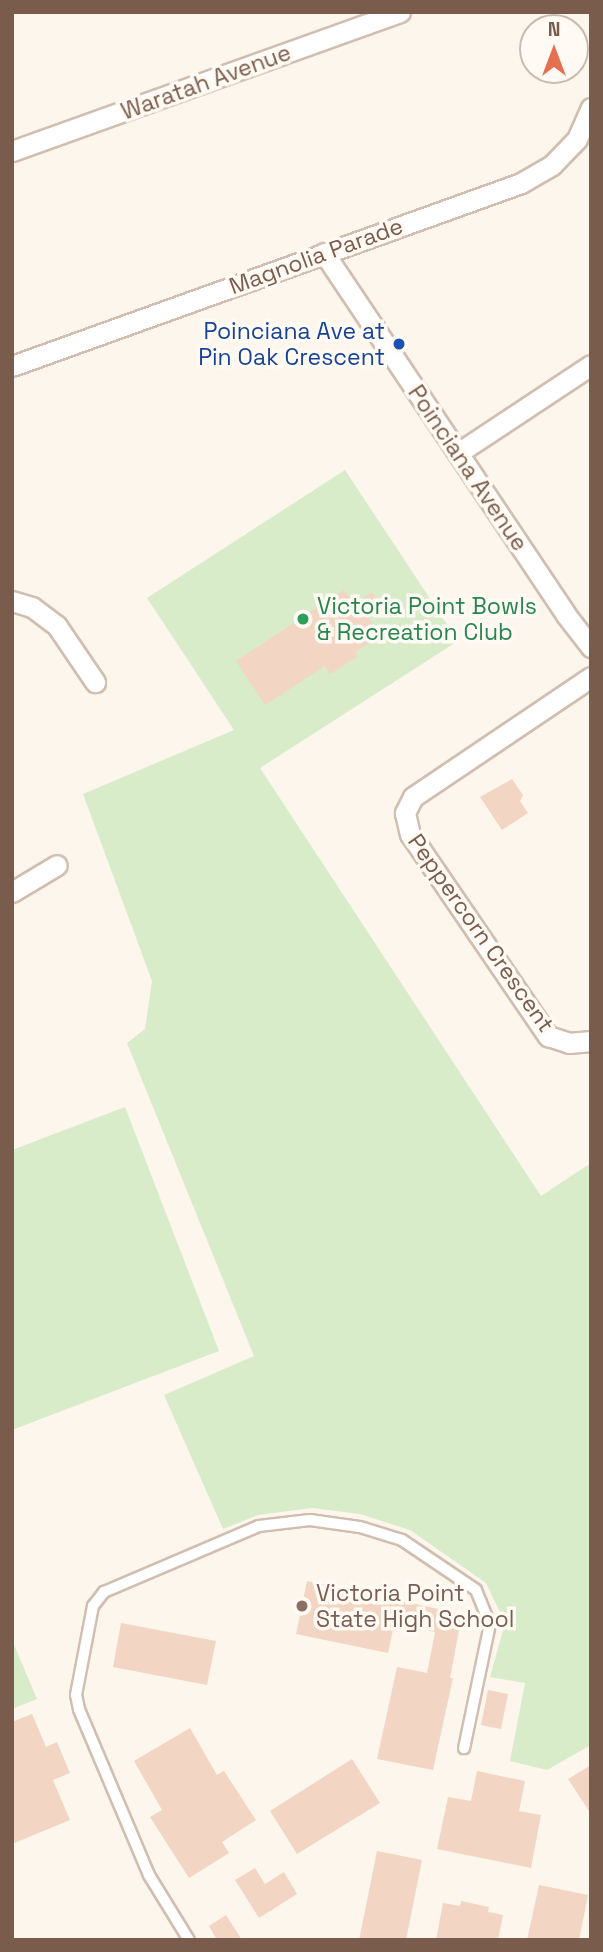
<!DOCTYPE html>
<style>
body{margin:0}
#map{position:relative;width:603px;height:1952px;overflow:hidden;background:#fdf6ec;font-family:"Space Grotesk",sans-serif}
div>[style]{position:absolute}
.green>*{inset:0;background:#d8ecc9}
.building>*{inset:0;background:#f3d5c3}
.roads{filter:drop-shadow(2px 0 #d1beb0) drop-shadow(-2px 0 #d1beb0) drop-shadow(0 2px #d1beb0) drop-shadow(0 -2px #d1beb0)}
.lane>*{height:10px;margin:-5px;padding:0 5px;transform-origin:5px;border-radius:5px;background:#fff}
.street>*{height:19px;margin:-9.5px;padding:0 9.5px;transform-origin:9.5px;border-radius:9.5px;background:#fff}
.dots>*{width:19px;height:19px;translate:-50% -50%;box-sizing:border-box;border:4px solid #fffaf3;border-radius:50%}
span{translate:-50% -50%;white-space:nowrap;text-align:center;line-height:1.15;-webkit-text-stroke:7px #fffaf3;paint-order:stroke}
.street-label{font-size:23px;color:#7a5c4d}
.transit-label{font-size:23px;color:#164399}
.right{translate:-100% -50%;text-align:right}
.leisure-label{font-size:23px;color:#27864d}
.left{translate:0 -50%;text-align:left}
.education-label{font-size:23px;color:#785e54}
.frame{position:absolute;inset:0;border:14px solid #7a5c4d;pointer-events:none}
.north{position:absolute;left:519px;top:14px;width:70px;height:70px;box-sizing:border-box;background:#fffaf3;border:2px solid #cabbb1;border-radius:50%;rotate:0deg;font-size:19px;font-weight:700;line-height:28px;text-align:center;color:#7a5c4d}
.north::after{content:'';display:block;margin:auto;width:24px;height:32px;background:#e76f51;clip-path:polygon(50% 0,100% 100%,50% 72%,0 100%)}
</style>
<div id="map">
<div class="green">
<div style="clip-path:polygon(345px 470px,458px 641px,260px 768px,541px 1196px,591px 1163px,591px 1745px,547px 1770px,510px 1761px,525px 1683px,490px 1677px,505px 1623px,486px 1583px,410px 1530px,360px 1514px,312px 1508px,258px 1515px,223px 1529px,164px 1395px,254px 1356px,127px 1043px,145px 1029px,152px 981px,83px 794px,234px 730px,147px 598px)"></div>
<div style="clip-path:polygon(125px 1107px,219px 1351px,12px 1430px,12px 1150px)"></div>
<div style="clip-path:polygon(12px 1640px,37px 1699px,12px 1709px)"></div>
</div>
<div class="building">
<div style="clip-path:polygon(344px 590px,354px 604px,372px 592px,380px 604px,366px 614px,380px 635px,355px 652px,358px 656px,330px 674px,325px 666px,265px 705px,236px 661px)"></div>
<div style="clip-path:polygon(512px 779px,523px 795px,520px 801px,528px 813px,502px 830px,480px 797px)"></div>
<div style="clip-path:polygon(307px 1581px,462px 1614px,450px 1678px,453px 1678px,433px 1770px,377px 1759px,397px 1667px,427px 1673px,435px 1632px,394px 1625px,388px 1653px,296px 1634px)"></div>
<div style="clip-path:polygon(121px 1623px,216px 1641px,207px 1685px,113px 1667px)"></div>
<div style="clip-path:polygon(488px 1690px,508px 1694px,501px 1729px,481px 1725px)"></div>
<div style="clip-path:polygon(32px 1714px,46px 1747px,57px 1742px,70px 1773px,53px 1780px,70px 1820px,12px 1844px,12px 1722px)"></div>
<div style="clip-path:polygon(190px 1728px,217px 1775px,224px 1771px,256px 1820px,222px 1842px,229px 1853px,189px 1878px,150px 1817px,162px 1810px,134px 1761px)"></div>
<div style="clip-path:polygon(352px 1759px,380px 1803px,297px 1854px,270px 1811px)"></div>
<div style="clip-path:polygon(591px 1765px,591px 1814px,568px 1779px)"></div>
<div style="clip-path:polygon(477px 1771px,525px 1781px,519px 1811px,541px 1815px,531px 1868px,437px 1849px,448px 1797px,471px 1801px)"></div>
<div style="clip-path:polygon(377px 1851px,422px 1860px,406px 1940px,359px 1940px)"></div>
<div style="clip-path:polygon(255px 1868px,265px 1884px,284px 1872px,297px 1894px,259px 1918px,235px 1880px)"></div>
<div style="clip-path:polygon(539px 1885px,588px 1895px,579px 1940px,527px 1940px)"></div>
<div style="clip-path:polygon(461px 1901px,489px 1907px,488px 1912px,503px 1915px,498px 1940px,436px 1940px,443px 1903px,460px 1906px)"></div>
<div style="clip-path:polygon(226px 1915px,242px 1940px,217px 1940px,209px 1926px)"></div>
</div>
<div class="roads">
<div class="lane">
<div style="left:189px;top:1940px;width:76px;rotate:-121.6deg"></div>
<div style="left:149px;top:1875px;width:180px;rotate:-112.9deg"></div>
<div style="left:79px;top:1709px;width:14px;rotate:-102deg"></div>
<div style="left:76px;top:1695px;width:91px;rotate:-79.2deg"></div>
<div style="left:93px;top:1606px;width:18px;rotate:-52deg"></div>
<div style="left:104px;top:1592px;width:168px;rotate:-23.1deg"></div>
<div style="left:259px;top:1526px;width:51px;rotate:-6.7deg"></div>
<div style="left:310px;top:1520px;width:50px;rotate:8deg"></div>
<div style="left:360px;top:1527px;width:44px;rotate:17.2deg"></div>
<div style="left:402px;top:1540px;width:89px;rotate:34deg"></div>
<div style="left:476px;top:1590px;width:37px;rotate:68deg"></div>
<div style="left:490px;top:1624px;width:127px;rotate:101.8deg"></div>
</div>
<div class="street">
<div style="left:12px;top:151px;width:412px;rotate:-19.7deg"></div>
<div style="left:324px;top:253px;width:435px;rotate:56.2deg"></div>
<div style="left:566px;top:615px;width:41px;rotate:52deg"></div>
<div style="left:12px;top:366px;width:541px;rotate:-19.77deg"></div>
<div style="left:521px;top:183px;width:36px;rotate:-30deg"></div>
<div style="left:552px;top:165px;width:36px;rotate:-46deg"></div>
<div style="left:577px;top:139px;width:34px;rotate:-66deg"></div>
<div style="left:458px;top:453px;width:159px;rotate:-33.5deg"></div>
<div style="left:12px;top:601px;width:21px;rotate:17deg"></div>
<div style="left:32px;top:607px;width:31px;rotate:37deg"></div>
<div style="left:57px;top:626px;width:68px;rotate:55.8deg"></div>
<div style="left:591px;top:677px;width:215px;rotate:146deg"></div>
<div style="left:413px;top:797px;width:18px;rotate:117deg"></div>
<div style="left:405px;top:813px;width:22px;rotate:77deg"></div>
<div style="left:410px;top:834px;width:245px;rotate:55.7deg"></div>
<div style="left:548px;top:1036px;width:22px;rotate:18deg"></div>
<div style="left:569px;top:1043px;width:22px;rotate:-5deg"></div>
<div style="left:12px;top:892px;width:52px;rotate:-31deg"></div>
</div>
</div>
<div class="dots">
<div style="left:399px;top:344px;background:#1a4fb4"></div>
<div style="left:303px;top:619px;background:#2e9e5b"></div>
<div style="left:302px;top:1606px;background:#8d6e63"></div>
</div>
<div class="street-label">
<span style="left:206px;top:82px;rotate:-20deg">Waratah Avenue</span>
<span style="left:316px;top:256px;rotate:-20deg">Magnolia Parade</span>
<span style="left:468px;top:468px;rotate:56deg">Poinciana Avenue</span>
<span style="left:481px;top:933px;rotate:55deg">Peppercorn Crescent</span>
</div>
<div class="transit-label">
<span class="right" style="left:385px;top:344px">Poinciana Ave at<br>Pin Oak Crescent</span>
</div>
<div class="leisure-label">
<span class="left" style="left:317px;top:619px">Victoria Point Bowls<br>&amp; Recreation Club</span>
</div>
<div class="education-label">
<span class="left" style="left:316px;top:1606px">Victoria Point<br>State High School</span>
</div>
<div class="frame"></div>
<div class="north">N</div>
</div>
